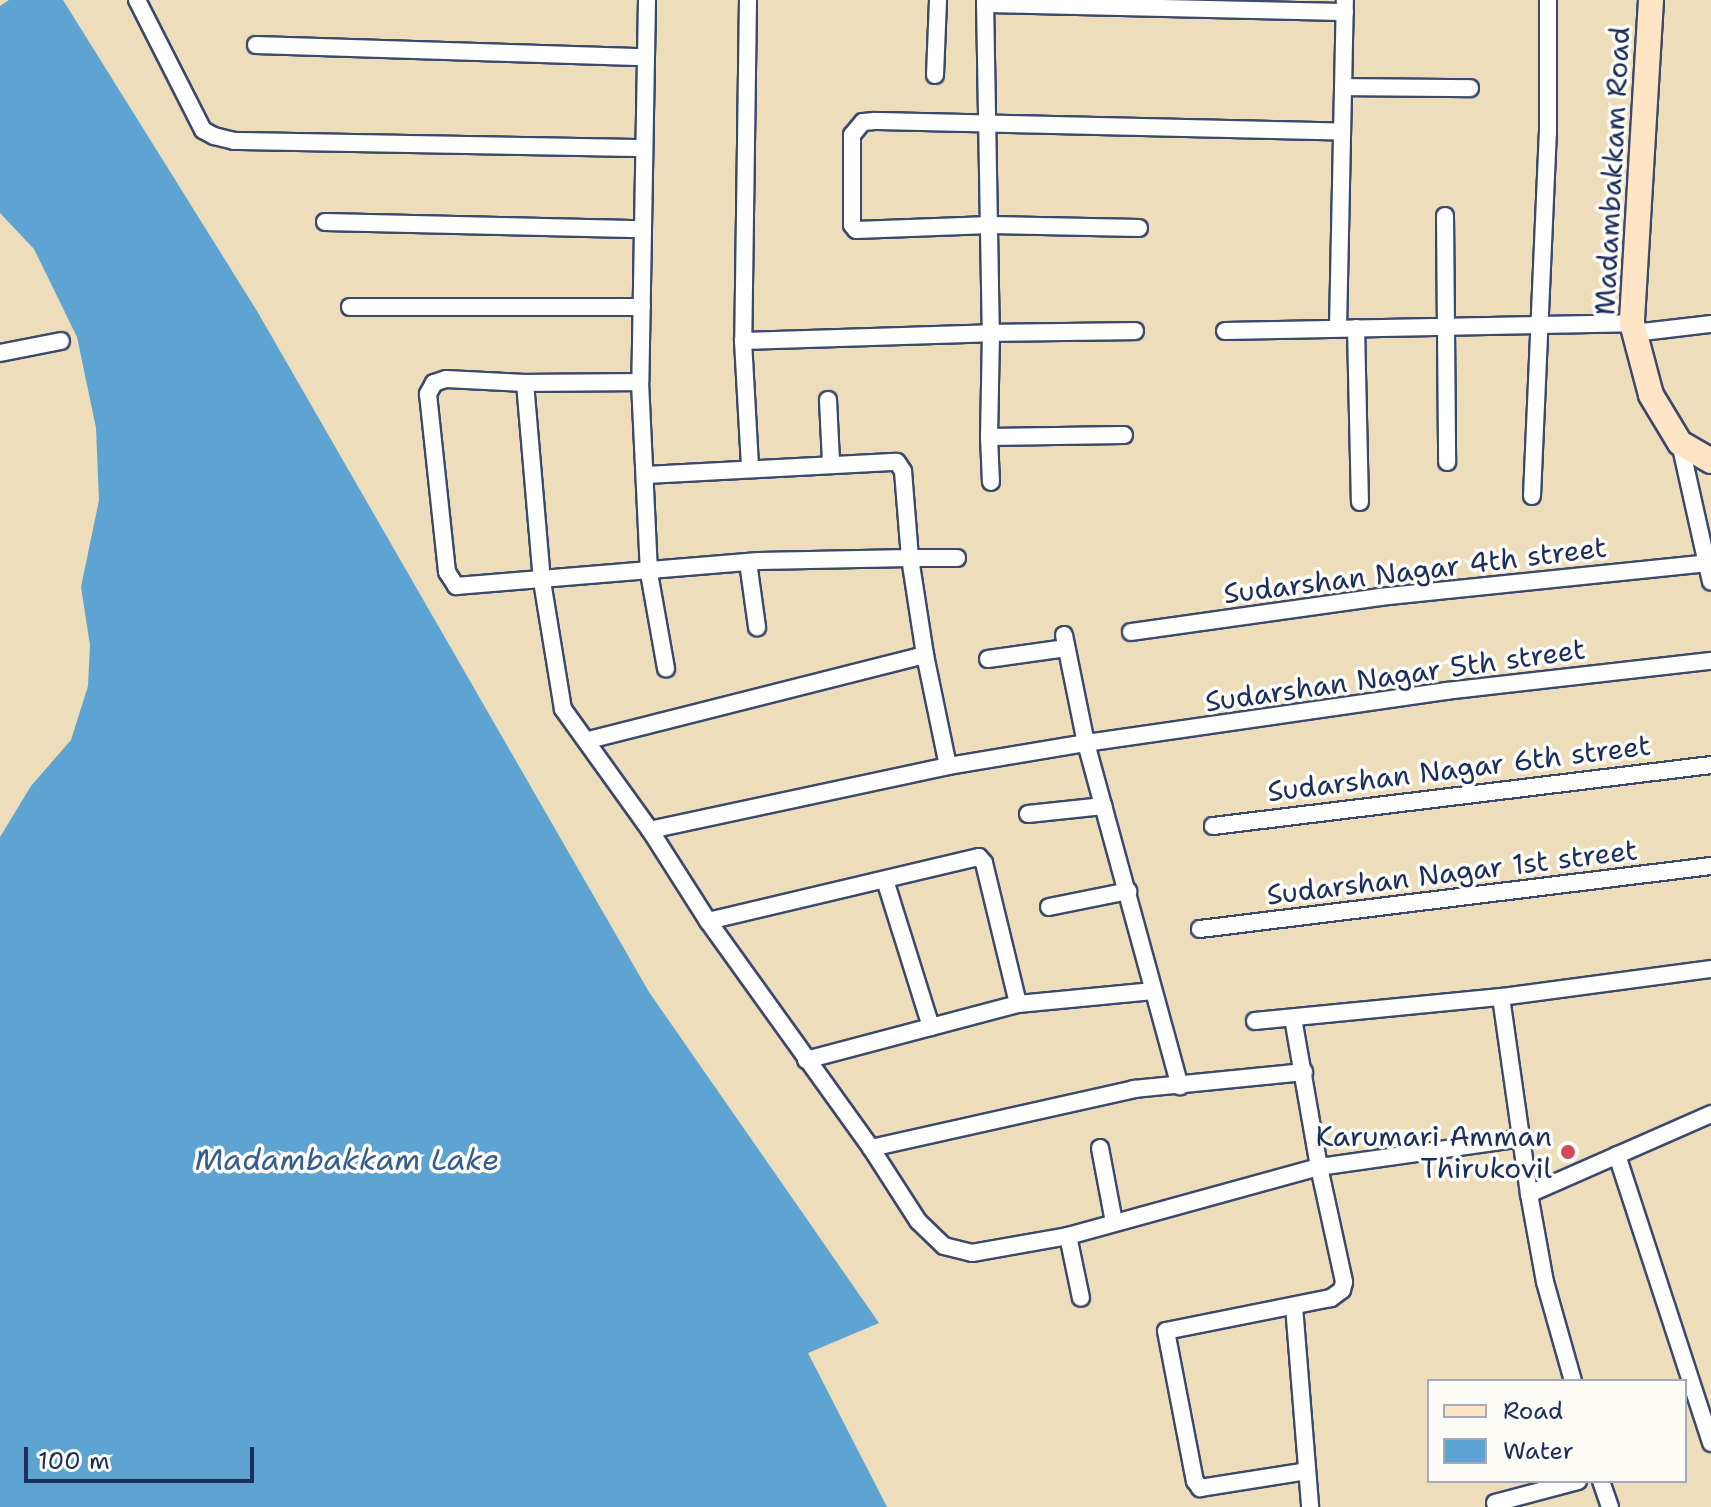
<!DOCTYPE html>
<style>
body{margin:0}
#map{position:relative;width:1711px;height:1507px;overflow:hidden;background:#eeddba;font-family:"Shantell Sans",sans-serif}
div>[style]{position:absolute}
.water>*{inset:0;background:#5da4d3}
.roads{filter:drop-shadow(2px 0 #3b496c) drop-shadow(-2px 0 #3b496c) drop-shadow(0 2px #3b496c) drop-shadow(0 -2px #3b496c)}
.street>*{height:16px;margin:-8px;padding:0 8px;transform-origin:8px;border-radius:8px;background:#fff}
.secondary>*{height:24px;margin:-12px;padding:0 12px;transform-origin:12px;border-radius:12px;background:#ffe4c6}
.dots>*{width:22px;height:22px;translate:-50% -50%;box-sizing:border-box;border:4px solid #fdfcf7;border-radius:50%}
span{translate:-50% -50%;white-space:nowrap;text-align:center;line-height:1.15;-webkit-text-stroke:7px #fdfcf7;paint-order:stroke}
.street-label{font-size:28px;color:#1b2f5e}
.poi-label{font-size:28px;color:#1b2f5e}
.right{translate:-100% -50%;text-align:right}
.water-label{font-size:30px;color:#355e8d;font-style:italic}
.legend{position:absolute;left:1427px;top:1379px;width:260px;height:104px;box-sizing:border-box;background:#fdfcf7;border:2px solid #a3aaba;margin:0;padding:10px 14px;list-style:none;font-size:24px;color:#1b2f5e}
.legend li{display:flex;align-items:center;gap:16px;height:40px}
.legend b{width:40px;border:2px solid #a3aaba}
.scale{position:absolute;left:24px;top:1447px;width:230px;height:36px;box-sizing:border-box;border:4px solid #1b2f5e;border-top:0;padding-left:10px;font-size:24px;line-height:28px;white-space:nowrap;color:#1b2f5e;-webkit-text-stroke:6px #fdfcf7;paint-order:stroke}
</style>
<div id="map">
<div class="water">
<div style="clip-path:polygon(9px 0,63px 0,257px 311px,649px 992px,879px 1323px,808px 1353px,887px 1507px,0 1507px,0 837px,31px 786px,71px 740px,88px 686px,90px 645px,81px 587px,99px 500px,96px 428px,77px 337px,34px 249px,0 213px,0 6px)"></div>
</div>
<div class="roads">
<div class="street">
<div style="left:137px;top:0;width:146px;rotate:63.1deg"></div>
<div style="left:203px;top:130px;width:13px;rotate:29deg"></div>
<div style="left:214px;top:136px;width:21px;rotate:14deg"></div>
<div style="left:234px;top:141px;width:408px;rotate:1deg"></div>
<div style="left:647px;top:0;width:382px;rotate:91deg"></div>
<div style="left:640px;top:382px;width:191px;rotate:87.3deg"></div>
<div style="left:649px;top:573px;width:97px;rotate:79.9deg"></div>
<div style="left:748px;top:0;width:341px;rotate:90.8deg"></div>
<div style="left:743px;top:341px;width:248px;rotate:-1.8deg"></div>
<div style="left:991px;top:333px;width:104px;rotate:91.1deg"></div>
<div style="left:989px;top:437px;width:135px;rotate:-0.8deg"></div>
<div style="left:985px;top:0;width:333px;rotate:89deg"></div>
<div style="left:991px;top:333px;width:144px;rotate:-0.8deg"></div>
<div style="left:985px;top:4px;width:360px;rotate:1.3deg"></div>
<div style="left:256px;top:45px;width:388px;rotate:1.8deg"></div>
<div style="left:935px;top:75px;width:75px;rotate:-87.7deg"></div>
<div style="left:1343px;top:87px;width:127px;rotate:0.5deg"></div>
<div style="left:1445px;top:216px;width:246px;rotate:89.5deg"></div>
<div style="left:325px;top:222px;width:317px;rotate:1.3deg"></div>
<div style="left:1139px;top:228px;width:149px;rotate:-178.8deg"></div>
<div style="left:990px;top:225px;width:134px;rotate:177.9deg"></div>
<div style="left:856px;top:230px;width:6px;rotate:-129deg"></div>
<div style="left:852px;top:225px;width:90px;rotate:-90deg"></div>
<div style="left:852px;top:135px;width:17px;rotate:-50deg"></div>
<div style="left:863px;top:122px;width:12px;rotate:-5deg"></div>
<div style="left:875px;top:121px;width:467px;rotate:1.3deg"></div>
<div style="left:350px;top:307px;width:292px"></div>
<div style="left:1338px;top:328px;width:328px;rotate:-88.8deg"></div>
<div style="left:1356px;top:328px;width:174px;rotate:88.7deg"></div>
<div style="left:1225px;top:331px;width:407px;rotate:-1.1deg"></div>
<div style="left:1634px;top:333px;width:78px;rotate:-6.7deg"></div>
<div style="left:743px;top:341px;width:127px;rotate:86.8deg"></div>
<div style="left:0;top:353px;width:62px;rotate:-11.1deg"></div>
<div style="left:640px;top:382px;width:115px;rotate:179.5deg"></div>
<div style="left:525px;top:383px;width:199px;rotate:85.1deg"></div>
<div style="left:542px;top:581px;width:130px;rotate:80.7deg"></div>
<div style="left:563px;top:709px;width:149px;rotate:54.3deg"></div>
<div style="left:650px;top:830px;width:108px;rotate:57.5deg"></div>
<div style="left:708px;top:921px;width:279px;rotate:54.3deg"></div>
<div style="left:871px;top:1148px;width:270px;rotate:-12.6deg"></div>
<div style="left:1134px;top:1089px;width:171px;rotate:-5.7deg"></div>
<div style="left:525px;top:383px;width:79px;rotate:-177.1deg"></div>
<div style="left:446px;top:379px;width:13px;rotate:162deg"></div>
<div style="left:434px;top:383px;width:13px;rotate:119deg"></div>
<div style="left:428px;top:394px;width:179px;rotate:83.9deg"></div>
<div style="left:447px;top:572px;width:17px;rotate:57deg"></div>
<div style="left:456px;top:586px;width:304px;rotate:-4.7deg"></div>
<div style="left:759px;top:561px;width:151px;rotate:-1.1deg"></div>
<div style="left:910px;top:558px;width:98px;rotate:81.2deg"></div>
<div style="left:925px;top:655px;width:348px;rotate:165.8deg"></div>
<div style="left:828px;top:400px;width:62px;rotate:87.2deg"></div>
<div style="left:989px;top:437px;width:45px;rotate:87.5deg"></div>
<div style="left:1680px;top:443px;width:142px;rotate:77.4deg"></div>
<div style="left:646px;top:475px;width:251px;rotate:-3deg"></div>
<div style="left:897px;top:462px;width:11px;rotate:56deg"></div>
<div style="left:903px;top:471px;width:87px;rotate:85.4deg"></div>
<div style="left:910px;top:558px;width:47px"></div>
<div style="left:1532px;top:496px;width:363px;rotate:-87.5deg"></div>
<div style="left:1548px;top:133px;width:133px;rotate:-90deg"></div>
<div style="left:748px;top:562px;width:66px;rotate:82.1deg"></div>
<div style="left:1131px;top:632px;width:251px;rotate:-8deg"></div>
<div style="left:1380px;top:597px;width:329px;rotate:-5.9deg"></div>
<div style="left:1064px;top:635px;width:110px;rotate:78.5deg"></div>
<div style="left:1086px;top:743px;width:356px;rotate:74.7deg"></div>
<div style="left:925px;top:655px;width:113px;rotate:78.3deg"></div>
<div style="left:988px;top:659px;width:79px;rotate:-8deg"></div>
<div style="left:1028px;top:814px;width:76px;rotate:-6deg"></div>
<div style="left:1213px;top:826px;width:502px;rotate:-6.98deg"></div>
<div style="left:650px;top:830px;width:305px;rotate:-12.1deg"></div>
<div style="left:948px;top:766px;width:140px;rotate:-9.5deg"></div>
<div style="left:1086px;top:743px;width:364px;rotate:-8.2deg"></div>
<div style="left:1446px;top:691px;width:267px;rotate:-6.5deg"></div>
<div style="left:885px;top:880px;width:154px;rotate:72.6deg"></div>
<div style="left:1049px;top:907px;width:81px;rotate:-11.4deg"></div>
<div style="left:708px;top:921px;width:278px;rotate:-13.3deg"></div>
<div style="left:979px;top:857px;width:8px;rotate:50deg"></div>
<div style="left:984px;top:863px;width:145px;rotate:76.4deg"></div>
<div style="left:1200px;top:929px;width:515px;rotate:-7.03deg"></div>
<div style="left:1501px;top:997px;width:199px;rotate:81.9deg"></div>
<div style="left:1529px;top:1194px;width:199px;rotate:-23.7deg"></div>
<div style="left:1293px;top:1018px;width:151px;rotate:80.1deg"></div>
<div style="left:1319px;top:1167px;width:206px;rotate:-8.1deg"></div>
<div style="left:1255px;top:1021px;width:247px;rotate:-5.6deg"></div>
<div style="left:1501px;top:997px;width:212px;rotate:-7.6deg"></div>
<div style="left:806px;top:1060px;width:219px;rotate:-14.8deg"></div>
<div style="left:1018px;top:1004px;width:136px;rotate:-5.5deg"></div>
<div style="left:871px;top:1148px;width:87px;rotate:57.2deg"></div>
<div style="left:918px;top:1221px;width:36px;rotate:44deg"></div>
<div style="left:944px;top:1246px;width:29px;rotate:14deg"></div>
<div style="left:972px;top:1253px;width:97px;rotate:-10deg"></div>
<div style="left:1068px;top:1236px;width:260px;rotate:-15.4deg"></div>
<div style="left:1319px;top:1167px;width:118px;rotate:77.7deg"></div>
<div style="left:1344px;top:1282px;width:8px;rotate:104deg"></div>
<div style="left:1342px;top:1290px;width:14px;rotate:144deg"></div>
<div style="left:1331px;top:1298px;width:168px;rotate:168.7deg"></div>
<div style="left:1166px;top:1331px;width:153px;rotate:79.1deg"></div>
<div style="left:1195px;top:1481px;width:9px;rotate:54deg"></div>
<div style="left:1200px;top:1488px;width:108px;rotate:-9deg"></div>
<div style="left:1100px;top:1148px;width:75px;rotate:79.3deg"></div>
<div style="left:1617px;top:1155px;width:303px;rotate:71.9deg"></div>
<div style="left:1529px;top:1194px;width:89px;rotate:79.7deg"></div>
<div style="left:1545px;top:1282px;width:103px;rotate:74.2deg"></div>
<div style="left:1068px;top:1236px;width:63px;rotate:78.2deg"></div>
<div style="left:1294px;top:1306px;width:202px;rotate:85.4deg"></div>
<div style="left:1601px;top:1481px;width:28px;rotate:71deg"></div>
<div style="left:1495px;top:1503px;width:86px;rotate:-14.8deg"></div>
</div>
<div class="secondary">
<div style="left:1651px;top:0;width:324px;rotate:93.4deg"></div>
<div style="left:1632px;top:323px;width:74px;rotate:75.2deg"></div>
<div style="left:1651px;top:395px;width:56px;rotate:58.9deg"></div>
<div style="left:1680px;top:443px;width:36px;rotate:30deg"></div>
</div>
</div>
<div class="dots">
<div style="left:1568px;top:1152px;background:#d1495b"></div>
</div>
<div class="street-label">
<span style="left:1612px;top:171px;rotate:-87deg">Madambakkam Road</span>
<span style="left:1415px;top:570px;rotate:-7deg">Sudarshan Nagar 4th street</span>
<span style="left:1395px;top:675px;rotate:-8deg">Sudarshan Nagar 5th street</span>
<span style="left:1459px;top:768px;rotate:-7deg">Sudarshan Nagar 6th street</span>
<span style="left:1452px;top:872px;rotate:-7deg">Sudarshan Nagar 1st street</span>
</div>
<div class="poi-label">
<span class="right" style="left:1552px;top:1152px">Karumari Amman<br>Thirukovil</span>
</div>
<div class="water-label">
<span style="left:347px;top:1160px">Madambakkam Lake</span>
</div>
<ul class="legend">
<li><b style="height:10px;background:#ffe4c6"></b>Road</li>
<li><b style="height:22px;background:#5da4d3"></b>Water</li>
</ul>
<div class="scale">100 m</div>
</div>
